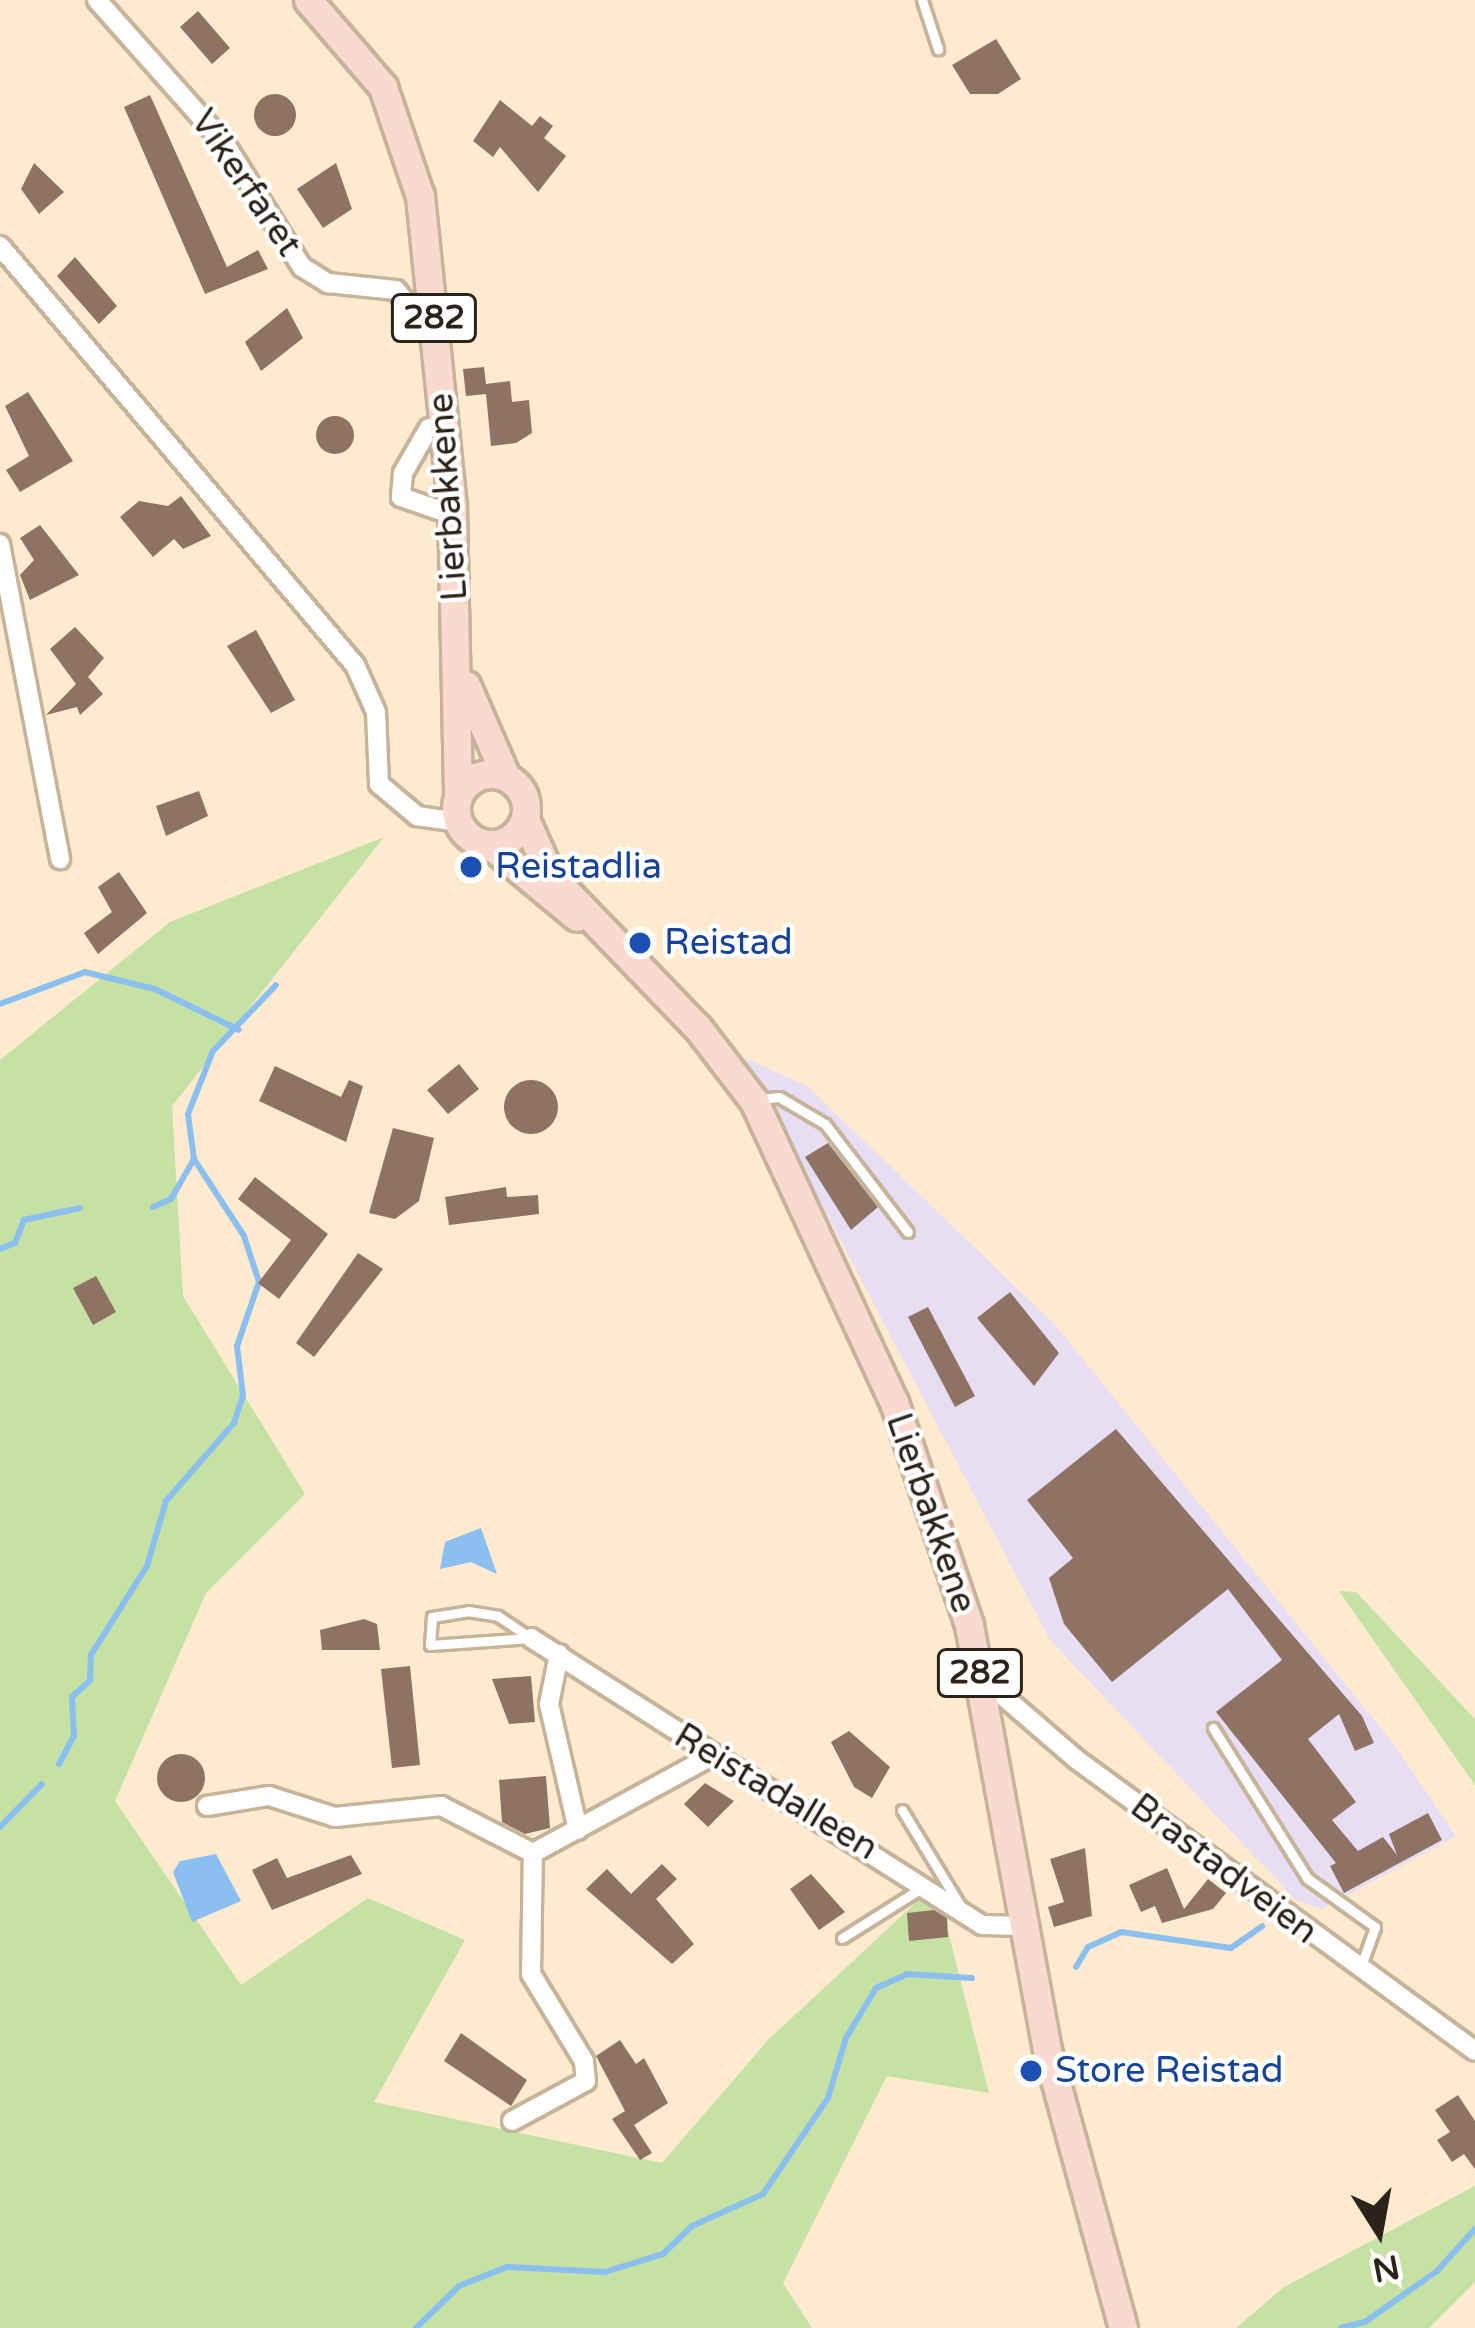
<!DOCTYPE html>
<style>
body{margin:0}
#map{position:relative;width:1475px;height:2328px;overflow:hidden;background:#fdeacf;font-family:"Varela Round",sans-serif}
div>[style]{position:absolute}
.commercial>*{inset:0;background:#e8def3}
.green>*{inset:0;background:#c5e1a4}
.water>*{inset:0;background:#8bbfef}
.stream>*{height:6px;margin:-3px;padding:0 3px;transform-origin:3px;border-radius:3px;background:#8bbfef}
.building>*{inset:0;background:#8e7263}
.round{border-radius:50%}
.roads{filter:drop-shadow(3px 0 #c6b49a) drop-shadow(-3px 0 #c6b49a) drop-shadow(0 3px #c6b49a) drop-shadow(0 -3px #c6b49a)}
.lane>*{height:9px;margin:-4.5px;padding:0 4.5px;transform-origin:4.5px;border-radius:4.5px;background:#fff}
.street>*{height:18px;margin:-9px;padding:0 9px;transform-origin:9px;border-radius:9px;background:#fff}
.primary>*{height:27px;margin:-13.5px;padding:0 13.5px;transform-origin:13.5px;border-radius:13.5px;background:#fad9d0}
.primary>.ring{margin:-13.5px;padding:0;box-sizing:content-box;background:none;border:27px solid #fad9d0;border-radius:50%}
.dots>*{width:33px;height:33px;translate:-50% -50%;box-sizing:border-box;border:6px solid #fff;border-radius:50%}
span{translate:-50% -50%;white-space:nowrap;text-align:center;line-height:1.15;-webkit-text-stroke:9px #fff;paint-order:stroke}
.shield-label span{padding:3px 9px;background:#fff;border:3px solid;border-radius:9px;-webkit-text-stroke-width:0}
.shield-label{font-size:33px;color:#2a2319;font-weight:700}
.street-label{font-size:36px;color:#2a2319}
.transit-label{font-size:36px;color:#164399}
.left{translate:0 -50%;text-align:left}
.north{position:absolute;left:1319px;top:2172px;width:120px;height:120px;-webkit-text-stroke:9px #fff;paint-order:stroke;rotate:169deg;font-size:33px;font-weight:700;line-height:48px;text-align:center;color:#2a2319}
.north::after{content:'';display:block;margin:auto;width:42px;height:54px;background:#2a2319;clip-path:polygon(50% 0,100% 100%,50% 72%,0 100%)}
</style>
<div id="map">
<div class="commercial">
<div style="clip-path:polygon(745px 1058px,807px 1086px,1056px 1326px,1396px 1747px,1456px 1836px,1322px 1909px,1296px 1900px,1050px 1640px)"></div>
</div>
<div class="green">
<div style="clip-path:polygon(384px 837px,172px 1106px,183px 1296px,305px 1494px,206px 1593px,115px 1801px,241px 1985px,368px 1898px,465px 1940px,374px 2102px,662px 2163px,768px 2040px,936px 1884px,989px 2093px,887px 2076px,783px 2283px,812px 2328px,0 2328px,0 1060px,170px 922px)"></div>
<div style="clip-path:polygon(1339px 1591px,1356px 1592px,1475px 1719px,1475px 1785px)"></div>
<div style="clip-path:polygon(1475px 2186px,1475px 2282px,1429px 2328px,1236px 2328px,1284px 2287px)"></div>
</div>
<div class="water">
<div style="clip-path:polygon(481px 1528px,497px 1574px,471px 1562px,440px 1569px,445px 1542px)"></div>
<div style="clip-path:polygon(216px 1854px,241px 1901px,192px 1922px,173px 1872px,180px 1861px)"></div>
</div>
<div class="stream">
<div style="left:0;top:1004px;width:91px;rotate:-20.6deg"></div>
<div style="left:85px;top:972px;width:72px;rotate:13.7deg"></div>
<div style="left:155px;top:989px;width:93px;rotate:26deg"></div>
<div style="left:153px;top:1207px;width:20px;rotate:-24deg"></div>
<div style="left:171px;top:1199px;width:46px;rotate:-60.1deg"></div>
<div style="left:0;top:1249px;width:16px;rotate:-22deg"></div>
<div style="left:15px;top:1243px;width:25px;rotate:-69deg"></div>
<div style="left:24px;top:1220px;width:57px;rotate:-12.1deg"></div>
<div style="left:59px;top:1764px;width:32px;rotate:-62deg"></div>
<div style="left:74px;top:1736px;width:39px;rotate:-93deg"></div>
<div style="left:72px;top:1697px;width:25px;rotate:-43deg"></div>
<div style="left:90px;top:1680px;width:25px;rotate:-88deg"></div>
<div style="left:91px;top:1655px;width:105px;rotate:-57.8deg"></div>
<div style="left:147px;top:1566px;width:68px;rotate:-73.7deg"></div>
<div style="left:166px;top:1501px;width:103px;rotate:-48.9deg"></div>
<div style="left:234px;top:1423px;width:29px;rotate:-72deg"></div>
<div style="left:243px;top:1395px;width:49px;rotate:-97deg"></div>
<div style="left:237px;top:1346px;width:68px;rotate:-71deg"></div>
<div style="left:259px;top:1282px;width:48px;rotate:-108.1deg"></div>
<div style="left:244px;top:1236px;width:92px;rotate:-123deg"></div>
<div style="left:194px;top:1159px;width:45px;rotate:-97.6deg"></div>
<div style="left:188px;top:1114px;width:68px;rotate:-68.4deg"></div>
<div style="left:213px;top:1051px;width:91px;rotate:-46.3deg"></div>
<div style="left:0;top:1827px;width:60px;rotate:-45.7deg"></div>
<div style="left:1076px;top:1967px;width:23px;rotate:-59deg"></div>
<div style="left:1088px;top:1947px;width:36px;rotate:-24deg"></div>
<div style="left:1121px;top:1932px;width:111px;rotate:8.3deg"></div>
<div style="left:1231px;top:1948px;width:38px;rotate:-35deg"></div>
<div style="left:416px;top:2328px;width:60px;rotate:-44.3deg"></div>
<div style="left:459px;top:2286px;width:52px;rotate:-21.6deg"></div>
<div style="left:507px;top:2267px;width:98px;rotate:2.9deg"></div>
<div style="left:605px;top:2272px;width:61px;rotate:-17.2deg"></div>
<div style="left:663px;top:2254px;width:40px;rotate:-44deg"></div>
<div style="left:692px;top:2226px;width:78px;rotate:-24.3deg"></div>
<div style="left:763px;top:2194px;width:116px;rotate:-55.9deg"></div>
<div style="left:828px;top:2098px;width:63px;rotate:-73.3deg"></div>
<div style="left:846px;top:2038px;width:58px;rotate:-59deg"></div>
<div style="left:876px;top:1988px;width:34px;rotate:-24deg"></div>
<div style="left:907px;top:1974px;width:65px;rotate:3.5deg"></div>
<div style="left:1341px;top:2328px;width:25px;rotate:-14deg"></div>
<div style="left:1365px;top:2322px;width:88px;rotate:-35.3deg"></div>
<div style="left:1437px;top:2271px;width:57px;rotate:-47.9deg"></div>
</div>
<div class="building">
<div style="clip-path:polygon(198px 11px,230px 48px,212px 64px,180px 27px)"></div>
<div style="clip-path:polygon(996px 39px,1021px 79px,998px 94px,970px 94px,952px 65px)"></div>
<div class="round" style="left:254px;top:94px;width:42px;height:42px"></div>
<div style="clip-path:polygon(150px 95px,227px 267px,258px 250px,268px 269px,205px 294px,124px 107px)"></div>
<div style="clip-path:polygon(500px 100px,532px 126px,540px 116px,553px 126px,544px 138px,566px 156px,538px 192px,500px 147px,493px 157px,473px 141px)"></div>
<div style="clip-path:polygon(34px 163px,64px 192px,39px 214px,21px 189px)"></div>
<div style="clip-path:polygon(336px 163px,352px 209px,323px 228px,297px 189px)"></div>
<div style="clip-path:polygon(75px 257px,117px 306px,99px 324px,57px 276px)"></div>
<div style="clip-path:polygon(287px 308px,303px 338px,261px 371px,245px 342px)"></div>
<div style="clip-path:polygon(484px 367px,486px 384px,510px 381px,512px 402px,529px 400px,532px 433px,516px 443px,491px 446px,486px 394px,466px 396px,463px 369px)"></div>
<div style="clip-path:polygon(28px 392px,73px 461px,20px 492px,6px 470px,29px 456px,5px 406px)"></div>
<div class="round" style="left:316px;top:416px;width:38px;height:38px"></div>
<div style="clip-path:polygon(181px 496px,211px 536px,183px 549px,174px 539px,153px 557px,120px 517px,139px 501px,168px 506px)"></div>
<div style="clip-path:polygon(40px 525px,79px 575px,30px 600px,20px 575px,34px 560px,20px 538px)"></div>
<div style="clip-path:polygon(75px 627px,104px 658px,88px 677px,103px 694px,80px 715px,77px 707px,46px 715px,76px 684px,50px 649px)"></div>
<div style="clip-path:polygon(256px 630px,295px 700px,271px 713px,227px 646px)"></div>
<div style="clip-path:polygon(199px 791px,208px 816px,166px 836px,156px 806px)"></div>
<div style="clip-path:polygon(119px 872px,147px 913px,98px 954px,84px 933px,112px 912px,98px 887px)"></div>
<div style="clip-path:polygon(459px 1064px,479px 1089px,448px 1114px,427px 1090px)"></div>
<div style="clip-path:polygon(275px 1066px,341px 1097px,349px 1080px,363px 1086px,346px 1142px,259px 1101px)"></div>
<div class="round" style="left:504px;top:1080px;width:54px;height:54px"></div>
<div style="clip-path:polygon(393px 1128px,434px 1138px,419px 1201px,395px 1219px,369px 1213px)"></div>
<div style="clip-path:polygon(828px 1143px,878px 1207px,851px 1230px,805px 1157px)"></div>
<div style="clip-path:polygon(255px 1177px,328px 1234px,279px 1299px,258px 1283px,291px 1240px,238px 1199px)"></div>
<div style="clip-path:polygon(506px 1187px,507px 1197px,538px 1195px,539px 1214px,449px 1225px,445px 1197px)"></div>
<div style="clip-path:polygon(358px 1253px,383px 1269px,314px 1357px,296px 1343px)"></div>
<div style="clip-path:polygon(96px 1276px,116px 1312px,93px 1325px,73px 1288px)"></div>
<div style="clip-path:polygon(1010px 1292px,1059px 1353px,1034px 1386px,977px 1318px)"></div>
<div style="clip-path:polygon(928px 1307px,975px 1396px,955px 1407px,908px 1317px)"></div>
<div style="clip-path:polygon(1116px 1429px,1362px 1716px,1374px 1743px,1355px 1751px,1339px 1714px,1308px 1739px,1356px 1802px,1332px 1820px,1358px 1851px,1383px 1837px,1397px 1855px,1389px 1834px,1428px 1813px,1442px 1840px,1344px 1893px,1330px 1866px,1336px 1863px,1216px 1712px,1282px 1660px,1228px 1589px,1112px 1682px,1064px 1624px,1049px 1578px,1073px 1558px,1027px 1500px)"></div>
<div style="clip-path:polygon(364px 1619px,377px 1624px,380px 1650px,322px 1650px,320px 1630px)"></div>
<div style="clip-path:polygon(410px 1666px,420px 1765px,392px 1768px,381px 1669px)"></div>
<div style="clip-path:polygon(531px 1676px,535px 1722px,509px 1724px,492px 1679px)"></div>
<div style="clip-path:polygon(849px 1731px,890px 1767px,872px 1798px,854px 1787px,831px 1742px)"></div>
<div class="round" style="left:157px;top:1754px;width:48px;height:48px"></div>
<div style="clip-path:polygon(546px 1776px,550px 1828px,525px 1834px,502px 1822px,499px 1780px)"></div>
<div style="clip-path:polygon(705px 1783px,734px 1801px,708px 1827px,684px 1804px)"></div>
<div style="clip-path:polygon(1085px 1848px,1092px 1916px,1054px 1927px,1048px 1907px,1064px 1902px,1050px 1859px)"></div>
<div style="clip-path:polygon(351px 1855px,362px 1874px,272px 1910px,252px 1870px,277px 1858px,287px 1878px)"></div>
<div style="clip-path:polygon(662px 1864px,677px 1879px,656px 1899px,694px 1944px,672px 1964px,586px 1889px,607px 1869px,631px 1894px)"></div>
<div style="clip-path:polygon(1167px 1868px,1184px 1909px,1208px 1879px,1226px 1893px,1213px 1909px,1162px 1923px,1155px 1906px,1141px 1912px,1129px 1885px)"></div>
<div style="clip-path:polygon(811px 1874px,845px 1912px,819px 1930px,790px 1889px)"></div>
<div style="clip-path:polygon(934px 1910px,947px 1918px,948px 1937px,909px 1941px,907px 1913px)"></div>
<div style="clip-path:polygon(461px 2033px,527px 2080px,511px 2106px,444px 2061px)"></div>
<div style="clip-path:polygon(620px 2040px,636px 2064px,644px 2058px,668px 2103px,634px 2125px,652px 2153px,640px 2160px,612px 2119px,625px 2111px,596px 2056px)"></div>
<div style="clip-path:polygon(1458px 2095px,1475px 2121px,1475px 2169px,1464px 2154px,1452px 2162px,1437px 2140px,1450px 2132px,1435px 2110px)"></div>
</div>
<div class="roads">
<div class="lane">
<div style="left:922px;top:0;width:52px;rotate:71.9deg"></div>
<div style="left:759px;top:1099px;width:20px;rotate:-6deg"></div>
<div style="left:779px;top:1097px;width:53px;rotate:30.4deg"></div>
<div style="left:825px;top:1124px;width:136px;rotate:52.5deg"></div>
<div style="left:468px;top:1611px;width:30px;rotate:9deg"></div>
<div style="left:498px;top:1616px;width:40px;rotate:34deg"></div>
<div style="left:531px;top:1638px;width:101px;rotate:176deg"></div>
<div style="left:430px;top:1645px;width:28px;rotate:-86deg"></div>
<div style="left:432px;top:1617px;width:36px;rotate:-9deg"></div>
<div style="left:1213px;top:1728px;width:177px;rotate:57.9deg"></div>
<div style="left:1307px;top:1878px;width:84px;rotate:35.8deg"></div>
<div style="left:1375px;top:1927px;width:41px;rotate:109.7deg"></div>
<div style="left:902px;top:1810px;width:119px;rotate:58.7deg"></div>
<div style="left:842px;top:1938px;width:96px;rotate:-32.2deg"></div>
</div>
<div class="street">
<div style="left:97px;top:0;width:193px;rotate:48.4deg"></div>
<div style="left:225px;top:144px;width:145px;rotate:58deg"></div>
<div style="left:302px;top:267px;width:31px;rotate:32deg"></div>
<div style="left:328px;top:283px;width:68px;rotate:5.9deg"></div>
<div style="left:396px;top:290px;width:36px;rotate:52deg"></div>
<div style="left:0;top:246px;width:549px;rotate:49.73deg"></div>
<div style="left:355px;top:665px;width:51px;rotate:65.9deg"></div>
<div style="left:376px;top:712px;width:72px;rotate:87.6deg"></div>
<div style="left:379px;top:784px;width:50px;rotate:40.1deg"></div>
<div style="left:417px;top:816px;width:41px;rotate:8.3deg"></div>
<div style="left:429px;top:428px;width:52px;rotate:120deg"></div>
<div style="left:403px;top:473px;width:24px;rotate:95deg"></div>
<div style="left:401px;top:497px;width:55px;rotate:19.1deg"></div>
<div style="left:0;top:544px;width:321px;rotate:79.2deg"></div>
<div style="left:531px;top:1638px;width:535px;rotate:32.47deg"></div>
<div style="left:982px;top:1925px;width:43px;rotate:1.3deg"></div>
<div style="left:559px;top:1654px;width:51px;rotate:101.3deg"></div>
<div style="left:549px;top:1704px;width:129px;rotate:77deg"></div>
<div style="left:981px;top:1677px;width:125px;rotate:40.8deg"></div>
<div style="left:1076px;top:1759px;width:494px;rotate:36.2deg"></div>
<div style="left:207px;top:1806px;width:63px;rotate:-9.2deg"></div>
<div style="left:269px;top:1796px;width:69px;rotate:17.7deg"></div>
<div style="left:335px;top:1817px;width:107px;rotate:-5.9deg"></div>
<div style="left:441px;top:1806px;width:103px;rotate:27.1deg"></div>
<div style="left:512px;top:2121px;width:84px;rotate:-28.4deg"></div>
<div style="left:586px;top:2081px;width:20px;rotate:-96deg"></div>
<div style="left:584px;top:2061px;width:102px;rotate:-121.3deg"></div>
<div style="left:531px;top:1974px;width:121px;rotate:-89.1deg"></div>
<div style="left:533px;top:1853px;width:204px;rotate:-28.5deg"></div>
</div>
<div class="primary">
<div style="left:308px;top:0;width:115px;rotate:49.2deg"></div>
<div style="left:383px;top:87px;width:115px;rotate:71.3deg"></div>
<div style="left:420px;top:196px;width:312px;rotate:84.1deg"></div>
<div style="left:452px;top:506px;width:290px;rotate:88.8deg"></div>
<div style="left:466px;top:685px;width:100px;rotate:66.5deg"></div>
<div class="ring" style="left:456px;top:774px;width:43px;height:43px"></div>
<div style="left:525px;top:819px;width:61px;rotate:65.9deg"></div>
<div style="left:550px;top:875px;width:213px;rotate:46deg"></div>
<div style="left:698px;top:1028px;width:92px;rotate:52.5deg"></div>
<div style="left:754px;top:1101px;width:332px;rotate:65.1deg"></div>
<div style="left:894px;top:1402px;width:235px;rotate:71.4deg"></div>
<div style="left:969px;top:1625px;width:432px;rotate:79.6deg"></div>
<div style="left:1047px;top:2050px;width:288px;rotate:74.7deg"></div>
<div style="left:489px;top:844px;width:114px;rotate:39.7deg"></div>
</div>
</div>
<div class="dots">
<div style="left:471px;top:867px;background:#1a4fb4"></div>
<div style="left:640px;top:943px;background:#1a4fb4"></div>
<div style="left:1031px;top:2071px;background:#1a4fb4"></div>
</div>
<div class="shield-label">
<span style="left:434px;top:318px">282</span>
<span style="left:980px;top:1673px">282</span>
</div>
<div class="street-label">
<span style="left:246px;top:183px;rotate:56deg">Vikerfaret</span>
<span style="left:448px;top:497px;rotate:-94deg">Lierbakkene</span>
<span style="left:931px;top:1513px;rotate:71deg">Lierbakkene</span>
<span style="left:776px;top:1792px;rotate:31deg">Reistadalleen</span>
<span style="left:1224px;top:1869px;rotate:37deg">Brastadveien</span>
</div>
<div class="transit-label">
<span class="left" style="left:495px;top:867px">Reistadlia</span>
<span class="left" style="left:664px;top:943px">Reistad</span>
<span class="left" style="left:1055px;top:2071px">Store Reistad</span>
</div>
<div class="north">N</div>
</div>
